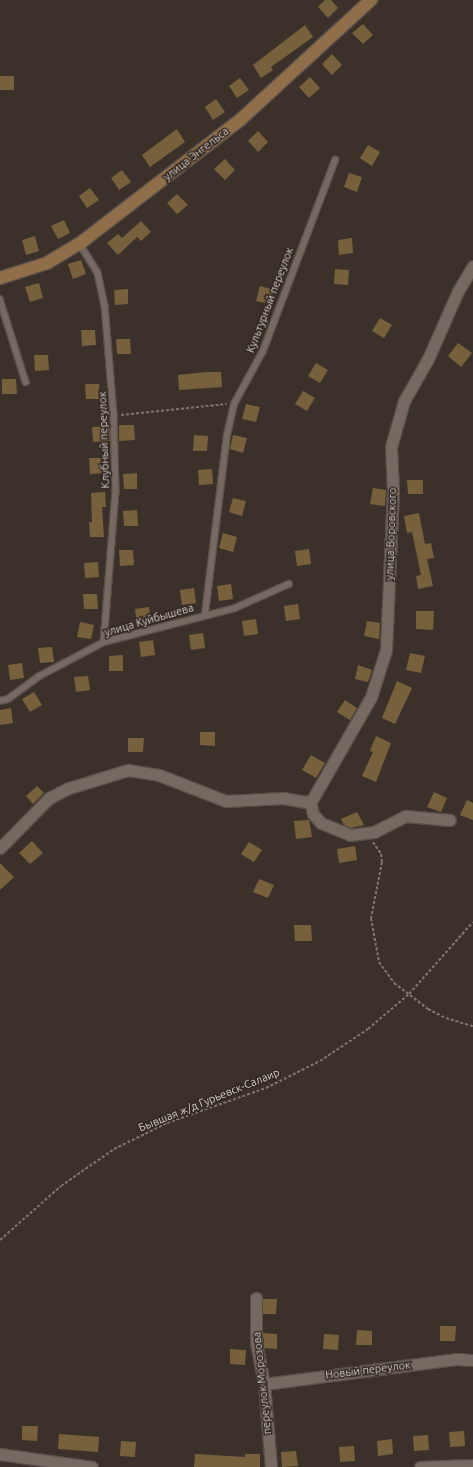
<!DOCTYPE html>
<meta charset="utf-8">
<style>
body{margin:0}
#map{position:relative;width:473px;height:1467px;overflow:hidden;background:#3c312a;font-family:Ubuntu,sans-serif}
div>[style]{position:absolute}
.building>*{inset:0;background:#77613c}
.path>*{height:2px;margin-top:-1px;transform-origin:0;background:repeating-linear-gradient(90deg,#7e756f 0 3px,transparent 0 5px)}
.roads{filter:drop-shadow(1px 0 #59504a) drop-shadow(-1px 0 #59504a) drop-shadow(0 1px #59504a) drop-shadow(0 -1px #59504a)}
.lane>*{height:5.5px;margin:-2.75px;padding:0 2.75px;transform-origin:2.75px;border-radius:2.75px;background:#766962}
.street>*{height:11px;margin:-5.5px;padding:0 5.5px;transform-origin:5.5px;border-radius:5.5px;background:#766962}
.secondary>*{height:12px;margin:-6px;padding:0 6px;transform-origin:6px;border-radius:6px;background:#906e4a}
span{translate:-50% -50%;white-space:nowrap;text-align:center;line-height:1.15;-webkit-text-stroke:3px #322721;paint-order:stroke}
.street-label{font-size:11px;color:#d7d0cc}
</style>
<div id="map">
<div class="building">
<div style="clip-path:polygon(325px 0,331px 0,338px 8px,328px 18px,318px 7px)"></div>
<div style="clip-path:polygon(363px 24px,373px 35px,363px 44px,352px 33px)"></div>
<div style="clip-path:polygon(305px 25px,313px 37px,271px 67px,273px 70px,261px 78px,253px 65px)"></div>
<div style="clip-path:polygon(332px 54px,342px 65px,332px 75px,322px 64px)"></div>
<div style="clip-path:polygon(0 76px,14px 76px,14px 90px,0 90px)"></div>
<div style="clip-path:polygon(310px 77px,320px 88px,309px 98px,299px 87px)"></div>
<div style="clip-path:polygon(240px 78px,249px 90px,237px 98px,229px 86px)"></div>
<div style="clip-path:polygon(216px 99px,225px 112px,213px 120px,205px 107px)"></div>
<div style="clip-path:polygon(177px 129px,185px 142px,150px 167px,142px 155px)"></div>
<div style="clip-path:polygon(258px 131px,268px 142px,258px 152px,248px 141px)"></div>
<div style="clip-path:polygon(368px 145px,380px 152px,372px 166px,360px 158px)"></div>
<div style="clip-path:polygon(225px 159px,235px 170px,225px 180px,214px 169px)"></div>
<div style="clip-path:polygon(122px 170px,131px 182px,119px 190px,111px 178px)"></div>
<div style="clip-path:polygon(349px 173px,362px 177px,357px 192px,344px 187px)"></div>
<div style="clip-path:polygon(90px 188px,99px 200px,87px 208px,79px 196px)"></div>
<div style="clip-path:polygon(177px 194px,188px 205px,177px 214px,167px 203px)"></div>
<div style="clip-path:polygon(64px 220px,70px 233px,58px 239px,51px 226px)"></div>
<div style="clip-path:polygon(141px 221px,151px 232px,141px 241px,137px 237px,118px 255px,107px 243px,118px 234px,122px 238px)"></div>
<div style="clip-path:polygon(35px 236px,39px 251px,26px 255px,22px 240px)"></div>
<div style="clip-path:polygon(352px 238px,353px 253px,339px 255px,338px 240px)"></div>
<div style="clip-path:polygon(81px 260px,86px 274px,73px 279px,68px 264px)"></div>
<div style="clip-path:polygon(335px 269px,349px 270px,348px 285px,334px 284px)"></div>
<div style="clip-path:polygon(39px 283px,43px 298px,30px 302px,25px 287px)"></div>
<div style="clip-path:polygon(260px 286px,274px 290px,270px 304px,256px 301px)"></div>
<div style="clip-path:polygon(128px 289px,128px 304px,115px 305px,114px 290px)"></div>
<div style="clip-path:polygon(380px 318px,392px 325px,384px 338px,372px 331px)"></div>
<div style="clip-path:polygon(81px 330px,95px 330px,96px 345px,82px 346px)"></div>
<div style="clip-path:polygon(116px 339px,130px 339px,131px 354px,117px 354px)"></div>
<div style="clip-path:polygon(458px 343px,472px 353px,461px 367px,448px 356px)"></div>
<div style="clip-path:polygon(34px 355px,48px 355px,49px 370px,35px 371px)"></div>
<div style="clip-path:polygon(316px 363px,328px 370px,320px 383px,308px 376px)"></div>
<div style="clip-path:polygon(207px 372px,221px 372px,222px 387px,179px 390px,178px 375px)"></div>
<div style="clip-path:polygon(2px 379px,16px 379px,17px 394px,2px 394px)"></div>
<div style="clip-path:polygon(85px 384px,99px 384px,100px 399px,86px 399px)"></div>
<div style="clip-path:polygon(303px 391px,315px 398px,307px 411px,295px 404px)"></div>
<div style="clip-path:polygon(246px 404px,260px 407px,256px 422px,242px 419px)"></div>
<div style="clip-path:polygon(119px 425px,134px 425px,135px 440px,119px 441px)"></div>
<div style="clip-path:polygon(110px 426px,110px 441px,93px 442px,92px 427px)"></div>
<div style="clip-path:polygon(194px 435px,208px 436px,207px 451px,193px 451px)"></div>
<div style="clip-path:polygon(233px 435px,247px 438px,243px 453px,230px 449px)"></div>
<div style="clip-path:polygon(89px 458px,103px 458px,104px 473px,90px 474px)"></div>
<div style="clip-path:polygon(212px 469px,213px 484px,199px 485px,198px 470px)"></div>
<div style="clip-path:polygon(137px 473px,137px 489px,124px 489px,123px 474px)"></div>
<div style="clip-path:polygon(407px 480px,423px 480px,423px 494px,408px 494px)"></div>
<div style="clip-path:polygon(373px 488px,386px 490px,385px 506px,370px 504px)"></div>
<div style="clip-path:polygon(105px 492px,106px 507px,102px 507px,104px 537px,90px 537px,89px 522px,92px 522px,91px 493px)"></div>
<div style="clip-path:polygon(233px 498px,246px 501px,242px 516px,229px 512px)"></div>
<div style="clip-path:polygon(137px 510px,138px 526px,124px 526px,123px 511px)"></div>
<div style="clip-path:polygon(419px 513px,425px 544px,431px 543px,434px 558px,427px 559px,433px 586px,418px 589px,416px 576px,421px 575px,412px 532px,407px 533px,404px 516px)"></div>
<div style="clip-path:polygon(223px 533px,237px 537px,233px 552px,219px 548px)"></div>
<div style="clip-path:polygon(309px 549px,311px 564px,297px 566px,295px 551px)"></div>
<div style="clip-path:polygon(119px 550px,133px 550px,134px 565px,120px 566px)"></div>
<div style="clip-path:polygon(98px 562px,99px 577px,85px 578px,84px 563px)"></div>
<div style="clip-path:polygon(231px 584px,233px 599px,219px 601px,217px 586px)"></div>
<div style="clip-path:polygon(194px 588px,196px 603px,182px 605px,180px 590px)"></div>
<div style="clip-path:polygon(83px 594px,97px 594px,98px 609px,84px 609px)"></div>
<div style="clip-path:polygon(298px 604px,300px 619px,286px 621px,284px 606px)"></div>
<div style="clip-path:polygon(149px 607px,151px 622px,137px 624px,135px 609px)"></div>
<div style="clip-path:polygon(416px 611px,434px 611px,433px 630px,416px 629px)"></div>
<div style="clip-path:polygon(256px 619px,258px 634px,244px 636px,242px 621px)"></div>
<div style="clip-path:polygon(367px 621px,380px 623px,379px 639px,364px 636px)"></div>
<div style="clip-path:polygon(80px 622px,94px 625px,91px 639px,77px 637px)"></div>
<div style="clip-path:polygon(203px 633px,205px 648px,191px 650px,189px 635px)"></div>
<div style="clip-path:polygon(153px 640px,155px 655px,141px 657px,139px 642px)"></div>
<div style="clip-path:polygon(52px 647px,54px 662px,40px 663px,38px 648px)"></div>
<div style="clip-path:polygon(410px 653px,425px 656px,421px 673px,406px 670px)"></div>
<div style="clip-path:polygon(123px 655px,123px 671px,109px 671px,109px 656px)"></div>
<div style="clip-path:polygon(22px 663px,24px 678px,10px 680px,8px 665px)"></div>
<div style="clip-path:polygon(358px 665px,372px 670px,368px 682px,355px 679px)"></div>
<div style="clip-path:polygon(88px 676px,90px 690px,76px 692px,74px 677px)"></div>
<div style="clip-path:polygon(397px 681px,412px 688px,395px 724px,382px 718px)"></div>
<div style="clip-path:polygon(34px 692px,42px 705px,30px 712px,22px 699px)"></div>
<div style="clip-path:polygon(345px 700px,357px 708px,350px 720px,337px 712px)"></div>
<div style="clip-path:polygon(11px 708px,13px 723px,0 725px,0 710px)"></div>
<div style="clip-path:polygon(200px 732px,215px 732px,215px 746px,200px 745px)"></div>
<div style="clip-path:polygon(376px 736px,391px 743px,376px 782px,362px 776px,373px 752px,370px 751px)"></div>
<div style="clip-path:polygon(128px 738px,144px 738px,143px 752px,128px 752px)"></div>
<div style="clip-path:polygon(311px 755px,325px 763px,316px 778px,302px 770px)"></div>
<div style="clip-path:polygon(37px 786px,44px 793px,33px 804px,26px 796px)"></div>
<div style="clip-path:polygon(434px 792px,447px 798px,441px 812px,427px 807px)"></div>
<div style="clip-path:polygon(467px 800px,473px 803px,473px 820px,460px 815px)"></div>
<div style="clip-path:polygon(357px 812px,364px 825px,351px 828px,344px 825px,341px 819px)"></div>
<div style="clip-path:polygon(309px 820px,312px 837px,296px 839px,294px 821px)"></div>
<div style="clip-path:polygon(32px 841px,43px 853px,30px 864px,19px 853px)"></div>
<div style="clip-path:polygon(249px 842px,262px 850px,254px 862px,241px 854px)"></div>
<div style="clip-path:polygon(355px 846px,357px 860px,339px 863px,337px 849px)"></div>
<div style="clip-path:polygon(0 863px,14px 877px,0 890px)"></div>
<div style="clip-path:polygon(259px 879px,274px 885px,268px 898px,253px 892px)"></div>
<div style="clip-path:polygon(294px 925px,311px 925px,312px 941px,295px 941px)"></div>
<div style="clip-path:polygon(263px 1299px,277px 1299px,276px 1314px,263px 1314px)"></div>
<div style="clip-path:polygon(440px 1326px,456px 1326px,455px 1341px,440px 1341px)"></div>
<div style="clip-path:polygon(357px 1330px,372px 1331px,372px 1345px,356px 1345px)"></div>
<div style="clip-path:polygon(263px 1333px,277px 1334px,277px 1349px,264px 1348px)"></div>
<div style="clip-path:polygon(324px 1334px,339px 1335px,338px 1350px,323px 1349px)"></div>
<div style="clip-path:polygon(230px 1349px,246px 1350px,245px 1365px,230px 1364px)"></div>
<div style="clip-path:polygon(22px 1426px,38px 1426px,37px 1441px,22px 1440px)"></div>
<div style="clip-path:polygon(464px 1431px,465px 1446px,450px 1447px,449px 1432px)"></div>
<div style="clip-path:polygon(59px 1434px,99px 1437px,98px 1452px,58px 1449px)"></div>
<div style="clip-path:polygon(428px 1435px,429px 1450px,414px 1451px,413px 1436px)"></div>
<div style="clip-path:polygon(392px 1439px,393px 1454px,378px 1456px,377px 1441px)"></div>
<div style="clip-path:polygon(121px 1441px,136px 1442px,135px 1457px,120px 1456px)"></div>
<div style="clip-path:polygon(354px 1446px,355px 1461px,340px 1462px,339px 1447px)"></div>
<div style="clip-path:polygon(296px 1451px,298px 1466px,282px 1467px,281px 1452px)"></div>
<div style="clip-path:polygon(195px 1454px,245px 1457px,245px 1454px,260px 1454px,260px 1467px,194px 1467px)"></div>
</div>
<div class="path">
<div style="left:121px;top:415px;width:106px;rotate:-6deg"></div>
<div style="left:373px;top:842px;width:14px;rotate:56deg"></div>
<div style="left:381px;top:854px;width:8px;rotate:83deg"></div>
<div style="left:382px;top:862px;width:57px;rotate:101.1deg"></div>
<div style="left:371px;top:918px;width:45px;rotate:79.7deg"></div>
<div style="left:379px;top:962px;width:26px;rotate:54deg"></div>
<div style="left:394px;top:983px;width:43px;rotate:37.4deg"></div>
<div style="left:428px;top:1009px;width:20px;rotate:27deg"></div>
<div style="left:446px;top:1018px;width:28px;rotate:17deg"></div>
<div style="left:0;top:1240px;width:81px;rotate:-41.5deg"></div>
<div style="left:61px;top:1186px;width:65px;rotate:-34.9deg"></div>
<div style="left:114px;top:1149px;width:59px;rotate:-26.1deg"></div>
<div style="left:167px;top:1123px;width:105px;rotate:-19.5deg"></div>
<div style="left:266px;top:1088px;width:60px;rotate:-26.6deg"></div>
<div style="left:320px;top:1061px;width:58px;rotate:-33.7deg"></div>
<div style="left:368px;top:1029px;width:54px;rotate:-40.5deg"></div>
<div style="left:409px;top:994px;width:96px;rotate:-48.4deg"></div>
</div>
<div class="roads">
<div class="lane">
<div style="left:80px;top:244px;width:34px;rotate:58deg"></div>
<div style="left:98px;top:273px;width:33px;rotate:78deg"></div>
<div style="left:105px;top:305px;width:110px;rotate:85.3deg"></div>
<div style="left:114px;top:415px;width:76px;rotate:88.5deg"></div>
<div style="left:116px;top:491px;width:151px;rotate:94.5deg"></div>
<div style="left:0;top:299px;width:87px;rotate:72.6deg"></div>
<div style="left:205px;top:614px;width:180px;rotate:-83deg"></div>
<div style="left:227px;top:435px;width:32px;rotate:-77deg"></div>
<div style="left:234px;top:404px;width:60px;rotate:-61.3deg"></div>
<div style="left:263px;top:351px;width:204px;rotate:-69.3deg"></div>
<div style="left:0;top:701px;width:8px;rotate:-14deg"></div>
<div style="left:8px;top:699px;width:37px;rotate:-36deg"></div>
<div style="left:38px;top:677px;width:75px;rotate:-27.9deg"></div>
<div style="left:104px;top:642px;width:135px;rotate:-14.5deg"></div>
<div style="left:235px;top:608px;width:59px;rotate:-24deg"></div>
</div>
<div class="street">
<div style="left:310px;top:801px;width:13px;rotate:77deg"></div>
<div style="left:313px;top:814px;width:12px;rotate:48deg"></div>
<div style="left:321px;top:823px;width:31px;rotate:22deg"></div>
<div style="left:350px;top:835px;width:24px;rotate:-7deg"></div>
<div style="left:374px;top:832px;width:36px;rotate:-27deg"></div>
<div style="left:406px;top:816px;width:44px;rotate:5.2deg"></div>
<div style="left:0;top:848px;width:70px;rotate:-45.6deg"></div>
<div style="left:49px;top:798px;width:22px;rotate:-27deg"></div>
<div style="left:69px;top:788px;width:62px;rotate:-17deg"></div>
<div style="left:128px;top:770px;width:31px;rotate:9deg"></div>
<div style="left:159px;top:775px;width:72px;rotate:21.2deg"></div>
<div style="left:226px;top:801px;width:57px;rotate:-3deg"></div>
<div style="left:283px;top:798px;width:23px;rotate:10deg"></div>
<div style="left:306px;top:802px;width:6px;rotate:-18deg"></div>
<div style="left:312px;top:800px;width:119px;rotate:-60.2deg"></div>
<div style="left:371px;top:697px;width:49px;rotate:-72.3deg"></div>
<div style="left:386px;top:650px;width:160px;rotate:-87.5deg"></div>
<div style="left:393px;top:490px;width:43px;rotate:-92.7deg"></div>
<div style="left:391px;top:447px;width:48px;rotate:-74.2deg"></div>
<div style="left:404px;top:401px;width:48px;rotate:-60.3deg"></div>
<div style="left:428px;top:359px;width:74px;rotate:-66.2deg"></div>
<div style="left:458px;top:291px;width:29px;rotate:-59deg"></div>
<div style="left:256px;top:1298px;width:44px;rotate:90deg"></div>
<div style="left:256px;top:1342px;width:43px;rotate:79.2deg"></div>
<div style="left:264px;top:1384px;width:83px;rotate:85.2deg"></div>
<div style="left:264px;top:1384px;width:195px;rotate:-7.4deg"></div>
<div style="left:457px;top:1359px;width:16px;rotate:4deg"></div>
<div style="left:0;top:1454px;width:93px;rotate:8deg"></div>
<div style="left:420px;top:1467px;width:53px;rotate:-2.2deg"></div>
</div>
<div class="secondary">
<div style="left:0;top:278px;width:49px;rotate:-17.7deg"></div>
<div style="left:47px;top:263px;width:37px;rotate:-31deg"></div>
<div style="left:79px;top:244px;width:203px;rotate:-37.6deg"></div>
<div style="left:240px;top:120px;width:178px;rotate:-42.5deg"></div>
</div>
</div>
<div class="street-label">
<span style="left:196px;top:154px;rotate:-38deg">улица Энгельса</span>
<span style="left:270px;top:300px;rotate:-69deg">Культурный переулок</span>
<span style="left:104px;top:440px;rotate:-92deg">Клубный переулок</span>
<span style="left:391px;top:534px;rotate:-88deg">улица Воровского</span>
<span style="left:149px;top:620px;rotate:-16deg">улица Куйбышева</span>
<span style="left:209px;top:1100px;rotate:-22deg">Бывшая ж/д Гурьевск-Салаир</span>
<span style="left:368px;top:1370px;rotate:-7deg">Новый переулок</span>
<span style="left:262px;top:1383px;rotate:-96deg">переулок Морозова</span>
</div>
</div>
